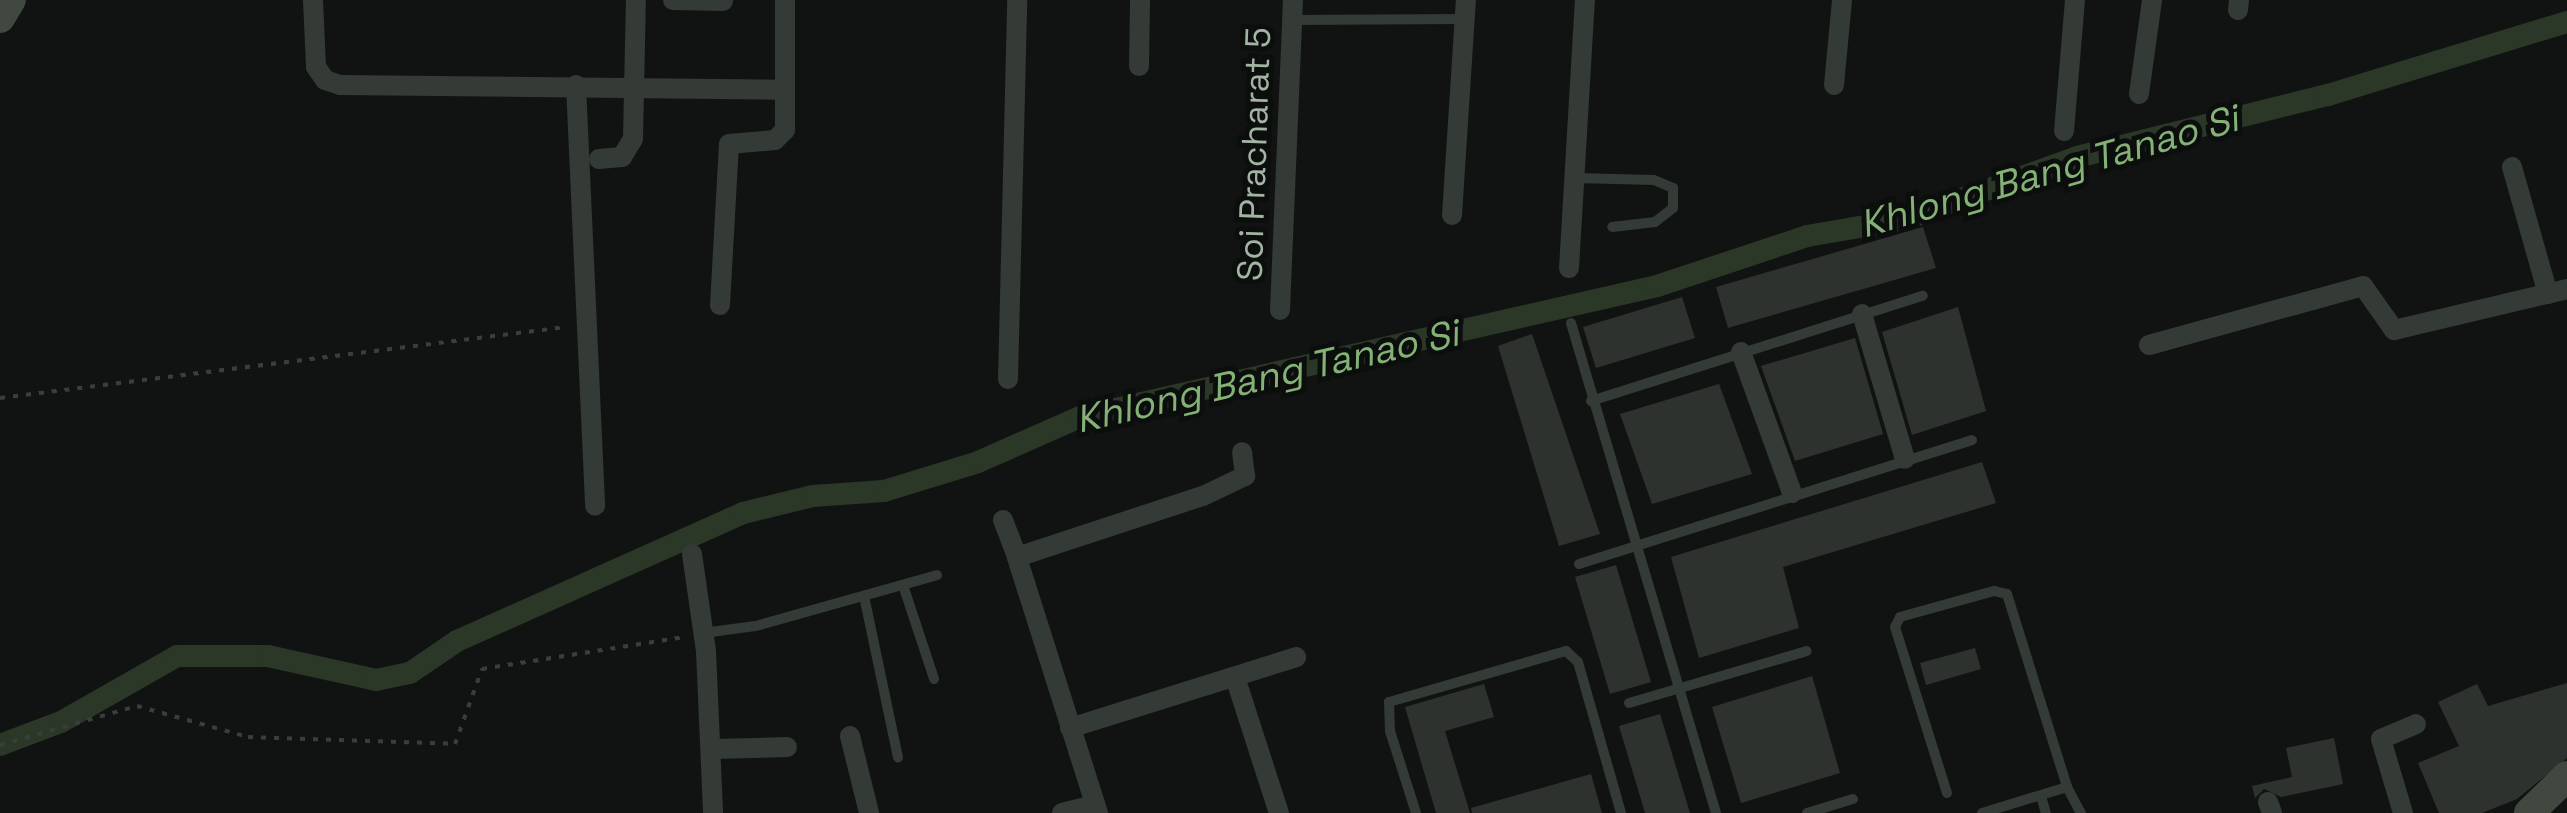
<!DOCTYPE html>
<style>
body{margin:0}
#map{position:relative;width:2567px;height:813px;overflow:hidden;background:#111312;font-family:"Space Grotesk",sans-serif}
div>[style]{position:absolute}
.canal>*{height:22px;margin:-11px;padding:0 11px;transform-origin:11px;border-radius:11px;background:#2b3727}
.building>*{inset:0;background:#2e322f}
.path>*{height:4px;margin-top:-2px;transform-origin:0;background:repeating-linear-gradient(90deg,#383f38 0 5px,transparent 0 13px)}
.service>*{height:10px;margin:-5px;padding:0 5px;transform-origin:5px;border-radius:5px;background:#343a35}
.minor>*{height:20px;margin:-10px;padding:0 10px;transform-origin:10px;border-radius:10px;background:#343a35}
.secondary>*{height:30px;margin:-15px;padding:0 15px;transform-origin:15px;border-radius:15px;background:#404840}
span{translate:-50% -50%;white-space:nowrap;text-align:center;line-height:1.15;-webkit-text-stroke:10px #0c0e0d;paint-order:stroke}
.street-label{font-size:35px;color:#a2b4a2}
.water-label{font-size:38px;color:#84b276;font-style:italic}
</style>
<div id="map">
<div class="canal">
<div style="left:0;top:745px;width:65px;rotate:-20.7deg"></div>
<div style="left:61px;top:722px;width:133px;rotate:-29.6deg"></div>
<div style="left:177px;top:656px;width:91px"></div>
<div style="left:268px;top:656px;width:111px;rotate:12.5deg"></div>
<div style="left:376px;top:680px;width:35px;rotate:-12deg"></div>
<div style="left:410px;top:673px;width:57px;rotate:-34.2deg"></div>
<div style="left:457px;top:641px;width:313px;rotate:-24.1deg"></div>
<div style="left:743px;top:513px;width:72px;rotate:-13.7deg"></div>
<div style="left:813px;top:496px;width:71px;rotate:-4deg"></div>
<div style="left:884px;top:491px;width:98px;rotate:-17.1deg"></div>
<div style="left:978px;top:462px;width:111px;rotate:-23.8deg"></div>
<div style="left:1080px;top:417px;width:592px;rotate:-12.79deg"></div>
<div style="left:1657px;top:286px;width:158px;rotate:-18.4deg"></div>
<div style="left:1807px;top:236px;width:100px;rotate:-9.7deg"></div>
<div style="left:1906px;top:219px;width:182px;rotate:-19.9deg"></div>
<div style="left:2077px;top:157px;width:259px;rotate:-13.9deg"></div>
<div style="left:2328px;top:95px;width:250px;rotate:-17deg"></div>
</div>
<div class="building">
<div style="clip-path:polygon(1923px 227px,1936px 268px,1728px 328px,1716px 287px)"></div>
<div style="clip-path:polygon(1682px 297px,1695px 338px,1596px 368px,1583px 327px)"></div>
<div style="clip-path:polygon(1958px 307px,1986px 411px,1912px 435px,1882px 332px)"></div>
<div style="clip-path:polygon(1532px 334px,1600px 534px,1559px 546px,1498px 346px)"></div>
<div style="clip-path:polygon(1855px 338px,1883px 434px,1795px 461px,1761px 366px)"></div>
<div style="clip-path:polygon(1719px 384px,1752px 474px,1652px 504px,1620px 414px)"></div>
<div style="clip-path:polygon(1982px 462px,1996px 503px,1783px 567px,1799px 628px,1699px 658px,1671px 557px)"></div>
<div style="clip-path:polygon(1616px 565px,1651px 682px,1610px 694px,1575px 577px)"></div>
<div style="clip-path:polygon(1975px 648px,1981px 669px,1926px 685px,1920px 663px)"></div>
<div style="clip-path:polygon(1812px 676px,1840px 773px,1741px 803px,1712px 707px)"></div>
<div style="clip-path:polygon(2567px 683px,2567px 758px,2517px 799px,2482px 813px,2439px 813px,2418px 763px,2459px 746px,2438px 702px,2477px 684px,2488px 706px)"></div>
<div style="clip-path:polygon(1484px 684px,1494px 717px,1445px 731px,1470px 813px,1436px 813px,1405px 707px)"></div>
<div style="clip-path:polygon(1660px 714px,1690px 813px,1645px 813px,1619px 726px)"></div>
<div style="clip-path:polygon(2334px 738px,2343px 784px,2281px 797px,2264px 789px,2255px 798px,2252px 786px,2292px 777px,2286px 748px)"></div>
<div style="clip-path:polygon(1591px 774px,1602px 813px,1472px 813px,1471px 808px)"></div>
</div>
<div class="path">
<div style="left:0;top:398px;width:570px;rotate:-7.15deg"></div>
<div style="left:0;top:745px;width:142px;rotate:-15.9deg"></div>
<div style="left:137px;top:706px;width:115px;rotate:15.6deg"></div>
<div style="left:248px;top:737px;width:207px;rotate:1.9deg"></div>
<div style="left:455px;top:744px;width:80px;rotate:-70.2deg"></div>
<div style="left:482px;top:669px;width:205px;rotate:-9deg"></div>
</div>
<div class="service">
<div style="left:1292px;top:20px;width:173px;rotate:-0.3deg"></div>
<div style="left:1575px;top:178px;width:79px;rotate:1.5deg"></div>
<div style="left:1654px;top:180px;width:21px;rotate:23deg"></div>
<div style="left:1673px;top:188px;width:20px;rotate:90deg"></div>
<div style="left:1673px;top:208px;width:23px;rotate:142deg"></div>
<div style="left:1655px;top:222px;width:43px;rotate:173.4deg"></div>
<div style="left:1571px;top:323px;width:511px;rotate:73.52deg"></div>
<div style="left:1591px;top:401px;width:348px;rotate:-17.6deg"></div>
<div style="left:1579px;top:564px;width:412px;rotate:-17.5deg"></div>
<div style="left:903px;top:585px;width:99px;rotate:71.7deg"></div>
<div style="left:864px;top:596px;width:165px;rotate:78.1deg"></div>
<div style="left:703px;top:633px;width:53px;rotate:-7.5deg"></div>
<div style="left:756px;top:626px;width:188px;rotate:-15.7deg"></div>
<div style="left:1629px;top:703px;width:185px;rotate:-16.3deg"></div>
<div style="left:1947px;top:793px;width:174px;rotate:-107.4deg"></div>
<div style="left:1895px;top:627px;width:11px;rotate:-63deg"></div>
<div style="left:1900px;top:617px;width:98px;rotate:-15.5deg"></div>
<div style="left:1994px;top:591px;width:13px;rotate:13deg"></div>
<div style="left:2007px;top:594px;width:202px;rotate:72.7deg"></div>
<div style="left:2067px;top:787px;width:30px;rotate:62deg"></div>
<div style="left:2041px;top:796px;width:18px;rotate:74deg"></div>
<div style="left:1416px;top:813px;width:86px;rotate:-107.6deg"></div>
<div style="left:1390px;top:731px;width:29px;rotate:-92deg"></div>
<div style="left:1389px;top:702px;width:184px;rotate:-16.1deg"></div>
<div style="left:1566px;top:651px;width:16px;rotate:43deg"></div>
<div style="left:1578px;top:662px;width:157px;rotate:74.1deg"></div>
<div style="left:1807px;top:813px;width:48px;rotate:-16.9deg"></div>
<div style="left:1982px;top:813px;width:89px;rotate:-17deg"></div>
</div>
<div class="minor">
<div style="left:313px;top:0;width:67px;rotate:87.4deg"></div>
<div style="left:316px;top:67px;width:16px;rotate:55deg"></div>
<div style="left:325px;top:80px;width:16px;rotate:18deg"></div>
<div style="left:340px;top:85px;width:445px;rotate:0.6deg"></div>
<div style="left:673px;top:0;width:50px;rotate:1.1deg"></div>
<div style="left:2238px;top:10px;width:10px;rotate:-84deg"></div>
<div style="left:1139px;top:66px;width:66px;rotate:-89.1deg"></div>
<div style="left:576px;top:85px;width:421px;rotate:87.4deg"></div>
<div style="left:1834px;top:85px;width:85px;rotate:-84.6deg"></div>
<div style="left:2139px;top:94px;width:95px;rotate:-82.1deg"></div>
<div style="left:2064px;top:131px;width:131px;rotate:-85.2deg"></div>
<div style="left:599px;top:159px;width:23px;rotate:-5deg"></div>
<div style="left:622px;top:157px;width:21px;rotate:-59deg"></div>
<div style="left:633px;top:139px;width:139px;rotate:-88.8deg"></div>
<div style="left:2512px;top:167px;width:132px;rotate:74.2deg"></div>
<div style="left:1452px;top:215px;width:215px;rotate:-86.3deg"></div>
<div style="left:1569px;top:268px;width:268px;rotate:-86.6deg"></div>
<div style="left:720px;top:305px;width:161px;rotate:-86.8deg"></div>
<div style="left:729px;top:144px;width:46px;rotate:-5deg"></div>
<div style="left:775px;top:140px;width:14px;rotate:-45deg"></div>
<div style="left:785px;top:130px;width:130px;rotate:-90deg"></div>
<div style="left:1280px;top:310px;width:310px;rotate:-87.6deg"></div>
<div style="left:1862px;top:314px;width:151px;rotate:73.5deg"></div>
<div style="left:2149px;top:345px;width:222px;rotate:-15.4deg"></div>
<div style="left:2363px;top:286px;width:54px;rotate:54.8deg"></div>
<div style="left:2394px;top:330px;width:178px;rotate:-13.3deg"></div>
<div style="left:1741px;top:352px;width:150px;rotate:70.1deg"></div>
<div style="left:1008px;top:379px;width:379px;rotate:-88.6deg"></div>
<div style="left:1003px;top:520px;width:40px;rotate:69deg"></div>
<div style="left:692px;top:554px;width:98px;rotate:81.8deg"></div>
<div style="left:706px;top:651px;width:162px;rotate:87.5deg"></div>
<div style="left:1235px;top:677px;width:143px;rotate:72.1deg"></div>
<div style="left:1070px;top:728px;width:237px;rotate:-17.4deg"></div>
<div style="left:850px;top:736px;width:79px;rotate:76.1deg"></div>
<div style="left:713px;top:749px;width:74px;rotate:-1.5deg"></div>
<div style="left:2268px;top:802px;width:12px;rotate:70deg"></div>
<div style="left:1062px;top:813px;width:34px;rotate:-14deg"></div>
<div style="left:1098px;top:813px;width:269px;rotate:-107.6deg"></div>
<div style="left:1017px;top:557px;width:196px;rotate:-18.2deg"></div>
<div style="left:1203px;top:496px;width:47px;rotate:-25.5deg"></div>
<div style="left:1245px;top:476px;width:24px;rotate:-97deg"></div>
<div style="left:2403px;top:813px;width:77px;rotate:-106.6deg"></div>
<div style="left:2381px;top:739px;width:38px;rotate:-23deg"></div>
</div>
<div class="secondary">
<div style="left:0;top:18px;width:21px;rotate:-59deg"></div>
<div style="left:2529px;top:813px;width:53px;rotate:-44.2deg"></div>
</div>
<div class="street-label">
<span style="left:1254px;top:154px;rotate:-88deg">Soi Pracharat 5</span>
</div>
<div class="water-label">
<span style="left:2049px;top:172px;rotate:-16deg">Khlong Bang Tanao Si</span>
<span style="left:1267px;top:377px;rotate:-13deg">Khlong Bang Tanao Si</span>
</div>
</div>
